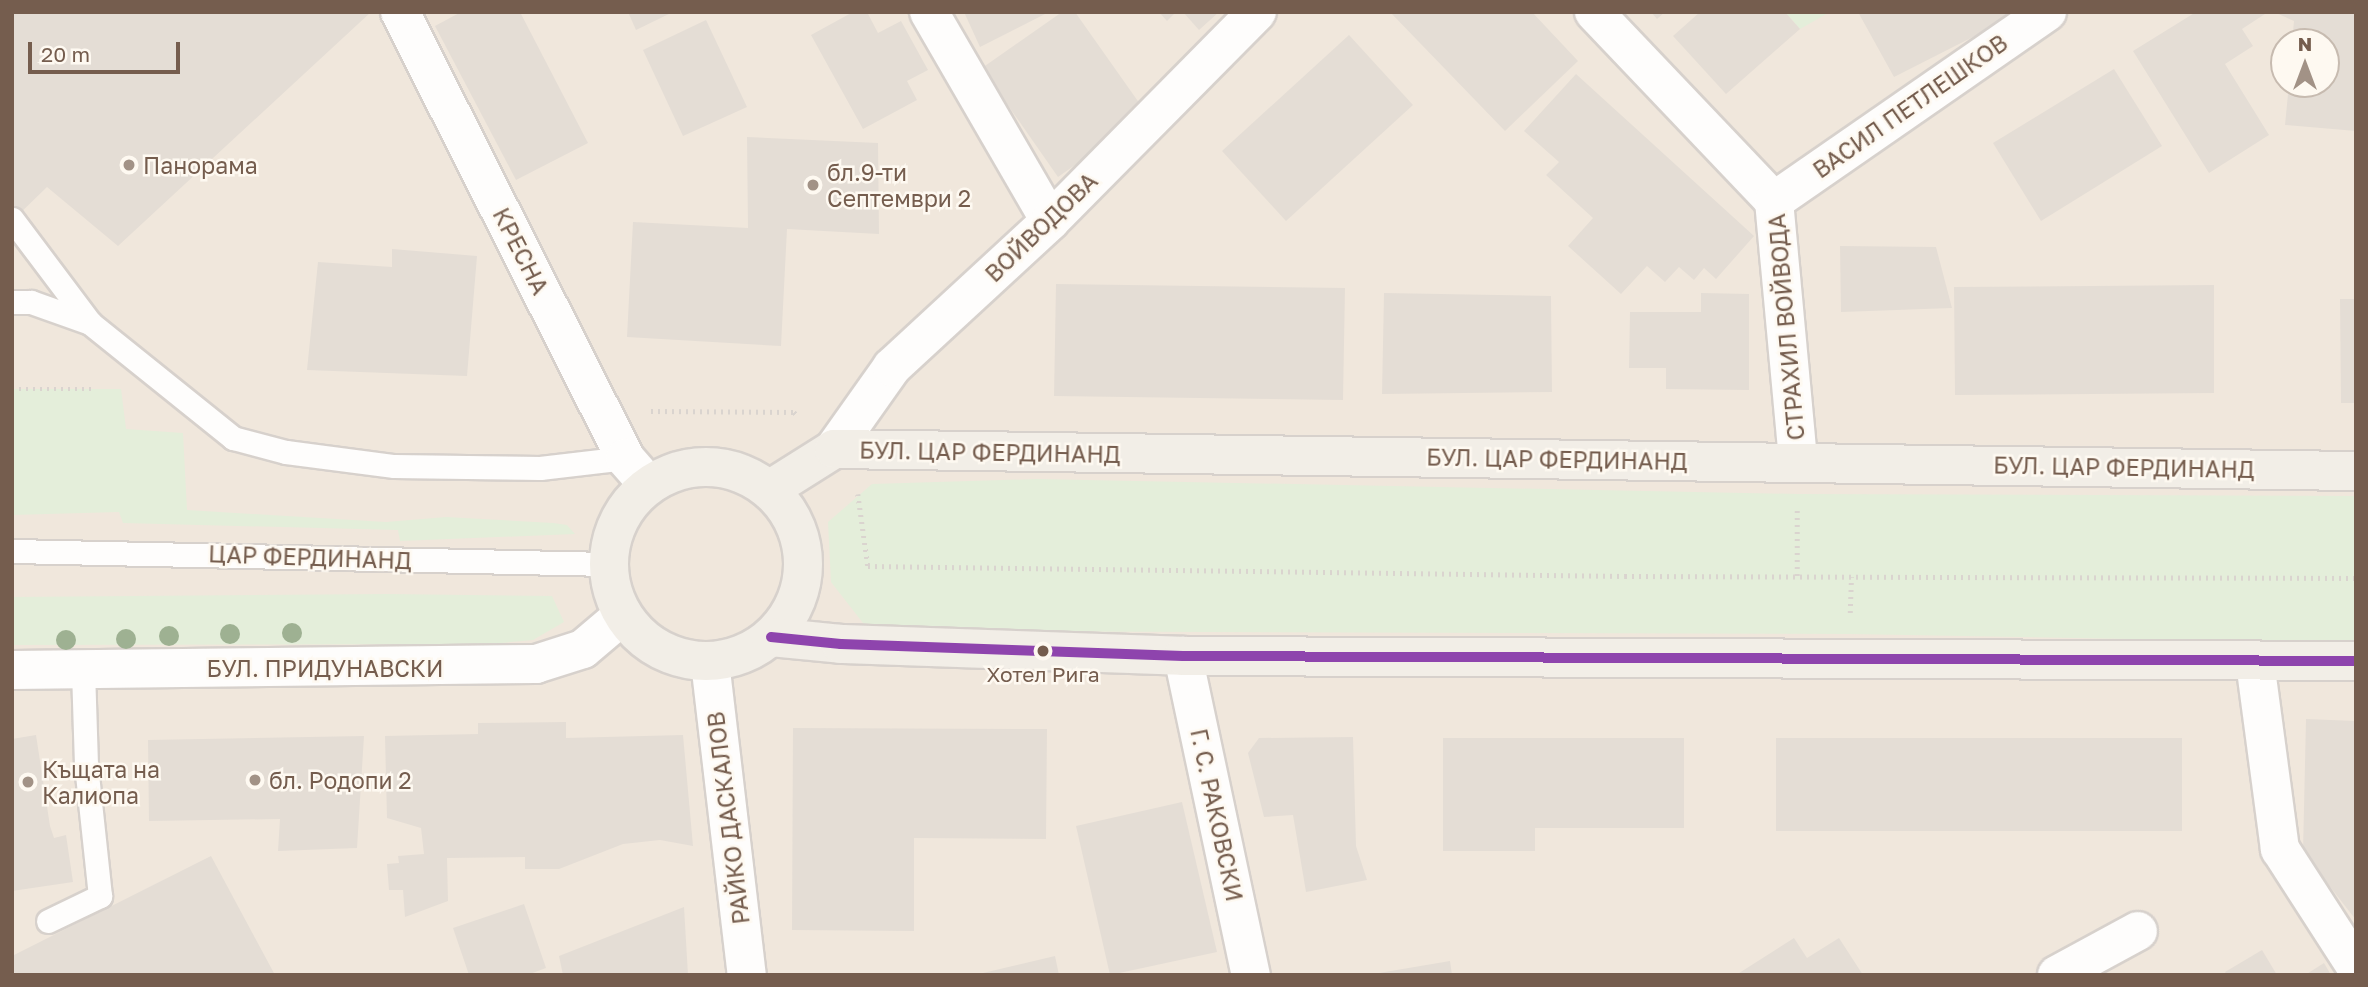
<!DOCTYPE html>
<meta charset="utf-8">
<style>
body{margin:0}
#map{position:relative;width:2368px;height:987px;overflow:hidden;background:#f7f4ee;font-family:"Golos Text",sans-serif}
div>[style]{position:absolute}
.residential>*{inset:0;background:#f0e7dc}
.green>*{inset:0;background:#e4eeda}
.building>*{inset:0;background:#e4ddd5}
.path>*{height:4.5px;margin-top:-2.25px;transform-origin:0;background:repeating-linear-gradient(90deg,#dad4cf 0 2px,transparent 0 7px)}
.roads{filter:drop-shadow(2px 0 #d7d1cc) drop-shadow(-2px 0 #d7d1cc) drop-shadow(0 2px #d7d1cc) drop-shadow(0 -2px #d7d1cc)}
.service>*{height:23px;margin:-11.5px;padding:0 11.5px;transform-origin:11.5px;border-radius:11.5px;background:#fefdfc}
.minor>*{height:38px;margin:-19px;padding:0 19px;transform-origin:19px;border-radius:19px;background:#fefdfc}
.tertiary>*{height:38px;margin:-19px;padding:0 19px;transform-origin:19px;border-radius:19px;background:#fefdfc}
.secondary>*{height:38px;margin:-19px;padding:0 19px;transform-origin:19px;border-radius:19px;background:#fefdfc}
.primary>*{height:38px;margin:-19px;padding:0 19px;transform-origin:19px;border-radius:19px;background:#f2eee7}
.primary>.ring{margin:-19px;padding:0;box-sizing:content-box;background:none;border:38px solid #f2eee7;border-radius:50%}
.bus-1>*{height:10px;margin:-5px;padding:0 5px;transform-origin:5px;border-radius:5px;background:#8e44ad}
.trees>*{width:20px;height:20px;margin:-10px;border-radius:50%;background:#9eb192}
.dots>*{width:19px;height:19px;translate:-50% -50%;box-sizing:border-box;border:4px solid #fef9f1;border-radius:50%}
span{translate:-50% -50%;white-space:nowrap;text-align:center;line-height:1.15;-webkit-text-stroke:5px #fef9f1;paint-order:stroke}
.bus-label{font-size:21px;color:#755d4e}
.street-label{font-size:23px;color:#755d4e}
.poi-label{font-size:23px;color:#755d4e}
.left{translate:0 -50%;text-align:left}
.frame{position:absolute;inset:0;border:14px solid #755d4e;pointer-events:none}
.north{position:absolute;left:2270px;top:28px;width:70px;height:70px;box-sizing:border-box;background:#fef9f1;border:2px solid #c7bbb0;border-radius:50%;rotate:0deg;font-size:19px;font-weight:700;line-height:28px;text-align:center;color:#755d4e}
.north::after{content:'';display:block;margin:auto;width:24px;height:32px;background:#a29286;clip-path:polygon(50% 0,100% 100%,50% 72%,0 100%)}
.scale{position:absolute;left:28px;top:42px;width:152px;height:32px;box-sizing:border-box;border:4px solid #755d4e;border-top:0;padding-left:9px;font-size:21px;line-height:24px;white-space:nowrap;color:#755d4e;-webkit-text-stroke:5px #fef9f1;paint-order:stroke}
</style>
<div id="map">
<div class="residential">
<div style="clip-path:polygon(evenodd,12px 12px,2356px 12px,2356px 975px,12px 975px,12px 12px,2284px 42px,2326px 42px,2326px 84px,2284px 84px,2284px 42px)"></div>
</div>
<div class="green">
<div style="clip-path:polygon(1785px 12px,1830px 12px,1800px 29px)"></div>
<div style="clip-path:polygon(12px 389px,121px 389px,126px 429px,183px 433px,187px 510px,386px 522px,446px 517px,553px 523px,567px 525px,575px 534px,400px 541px,398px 530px,123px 523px,119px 512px,12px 515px)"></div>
<div style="clip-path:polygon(1037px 479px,1798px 494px,2356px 496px,2356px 643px,1849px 634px,905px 631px,863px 623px,831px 582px,828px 522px,872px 484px)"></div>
<div style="clip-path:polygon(387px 594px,552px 596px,564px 622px,533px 640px,490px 644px,12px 645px,12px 597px)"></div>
</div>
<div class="building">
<div style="clip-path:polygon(12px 12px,371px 12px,118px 246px,47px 187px,12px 221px)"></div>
<div style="clip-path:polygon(461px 12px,520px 12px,588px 143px,516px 180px,435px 26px)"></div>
<div style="clip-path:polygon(628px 12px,673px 12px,636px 30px)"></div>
<div style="clip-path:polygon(853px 12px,867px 12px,878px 33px,901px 21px,928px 70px,907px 81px,917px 100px,863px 129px,811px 35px)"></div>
<div style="clip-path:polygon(964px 12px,1049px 12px,980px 47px)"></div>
<div style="clip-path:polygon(1062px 12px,1075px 12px,1147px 114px,1058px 177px,982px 68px)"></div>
<div style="clip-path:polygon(1159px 12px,1176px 12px,1167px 21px)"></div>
<div style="clip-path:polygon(1183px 12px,1219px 12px,1199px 30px)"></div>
<div style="clip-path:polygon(1390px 12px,1532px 12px,1578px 61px,1505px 131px)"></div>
<div style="clip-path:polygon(1651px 12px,1665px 12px,1657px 19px)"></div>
<div style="clip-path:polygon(1700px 12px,1785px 12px,1800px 29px,1726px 94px,1673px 36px)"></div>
<div style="clip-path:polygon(1858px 12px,2022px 12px,1894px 77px)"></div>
<div style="clip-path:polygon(2196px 12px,2268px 12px,2242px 29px,2253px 46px,2225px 64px,2269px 135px,2209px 173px,2133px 51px)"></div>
<div style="clip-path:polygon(2274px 12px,2356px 12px,2356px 131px,2285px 125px,2289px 84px,2326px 84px,2326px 42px,2292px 42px,2294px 21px)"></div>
<div style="clip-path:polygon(706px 20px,747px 107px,683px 136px,643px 50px)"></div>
<div style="clip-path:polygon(1349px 35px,1413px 105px,1286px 221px,1222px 151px)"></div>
<div style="clip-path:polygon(2114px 69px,2162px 146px,2041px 221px,1993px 143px)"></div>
<div style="clip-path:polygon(1576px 74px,1754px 236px,1716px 279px,1704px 268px,1694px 280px,1679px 267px,1665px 282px,1647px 266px,1621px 294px,1568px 246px,1593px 218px,1546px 175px,1559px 162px,1524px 131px)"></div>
<div style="clip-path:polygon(747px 137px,878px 143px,879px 234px,787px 229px,781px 346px,627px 337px,633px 222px,748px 228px)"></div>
<div style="clip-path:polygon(1840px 246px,1936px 247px,1952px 308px,1841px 312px)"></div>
<div style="clip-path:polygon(392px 249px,477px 256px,467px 376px,307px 370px,318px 262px,392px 267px)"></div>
<div style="clip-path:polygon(1056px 284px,1345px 288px,1343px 400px,1054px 396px)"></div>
<div style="clip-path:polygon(2214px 285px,2214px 393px,1955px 395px,1954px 287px)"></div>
<div style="clip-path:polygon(1384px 293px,1551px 296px,1552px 392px,1382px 394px)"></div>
<div style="clip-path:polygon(1701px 293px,1749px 294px,1749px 390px,1666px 389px,1666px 368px,1629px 368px,1630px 312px,1701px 312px)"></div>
<div style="clip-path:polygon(2340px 299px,2356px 299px,2356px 403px,2341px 403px)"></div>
<div style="clip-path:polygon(2306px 719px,2356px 721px,2356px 920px,2303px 852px)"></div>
<div style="clip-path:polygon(566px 722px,566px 738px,683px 735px,693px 846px,660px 840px,623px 844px,559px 869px,525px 869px,525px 857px,447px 858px,448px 901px,405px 917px,403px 890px,389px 890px,387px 864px,399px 863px,398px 856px,424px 854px,421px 828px,387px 818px,385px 736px,478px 734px,478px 723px)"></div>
<div style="clip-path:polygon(793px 728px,1047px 729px,1046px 839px,914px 838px,914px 931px,792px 930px)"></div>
<div style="clip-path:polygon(36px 735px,50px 826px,54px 838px,66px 835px,73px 882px,12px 891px,12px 739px)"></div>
<div style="clip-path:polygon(364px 736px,357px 848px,278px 851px,280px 819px,149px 821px,148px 740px)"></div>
<div style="clip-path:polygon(1353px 737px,1356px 846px,1367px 880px,1306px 892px,1293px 815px,1264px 817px,1248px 753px,1259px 738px)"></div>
<div style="clip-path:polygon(1443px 738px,1684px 738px,1684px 828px,1535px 828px,1535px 851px,1443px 851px)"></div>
<div style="clip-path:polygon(1776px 738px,2182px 738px,2182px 831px,1776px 831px)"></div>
<div style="clip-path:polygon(1182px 802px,1217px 952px,1110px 975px,1076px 826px)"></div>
<div style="clip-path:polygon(211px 856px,275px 975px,12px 975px,12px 956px)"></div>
<div style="clip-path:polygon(524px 904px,546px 968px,527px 975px,469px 975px,453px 928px)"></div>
<div style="clip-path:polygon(684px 907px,688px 975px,563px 975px,559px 956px)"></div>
<div style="clip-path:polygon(1794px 938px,1807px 958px,1839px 938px,1863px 975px,1736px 975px)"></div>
<div style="clip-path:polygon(2262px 950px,2277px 975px,2227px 975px,2225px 972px)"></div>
<div style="clip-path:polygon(1055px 956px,1059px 975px,983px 975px,983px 973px)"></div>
<div style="clip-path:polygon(1450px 961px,1452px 975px,1379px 975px,1379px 973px)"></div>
<div style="clip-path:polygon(2324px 963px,2331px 975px,2305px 975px)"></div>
</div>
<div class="path">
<div style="left:12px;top:389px;width:80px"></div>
<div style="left:651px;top:411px;width:143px;rotate:0.4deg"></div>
<div style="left:794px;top:412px;width:6px;rotate:45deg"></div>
<div style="left:858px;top:494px;width:73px;rotate:82.1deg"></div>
<div style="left:868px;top:566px;width:757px;rotate:0.76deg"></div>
<div style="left:1625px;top:576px;width:731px;rotate:0.16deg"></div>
<div style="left:1797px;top:576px;width:69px;rotate:-90deg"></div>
<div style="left:1850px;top:613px;width:36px;rotate:-88deg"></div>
</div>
<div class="roads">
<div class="service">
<div style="left:12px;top:219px;width:130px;rotate:53.1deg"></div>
<div style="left:90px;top:323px;width:184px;rotate:38.8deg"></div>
<div style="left:233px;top:438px;width:55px;rotate:14.8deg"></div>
<div style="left:286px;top:452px;width:109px;rotate:7.4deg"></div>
<div style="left:394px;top:466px;width:146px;rotate:0.8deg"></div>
<div style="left:540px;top:468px;width:86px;rotate:-6.7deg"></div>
<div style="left:12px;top:302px;width:19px"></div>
<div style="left:31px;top:302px;width:63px;rotate:19.6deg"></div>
<div style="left:12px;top:551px;width:596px;rotate:1.25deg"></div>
<div style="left:48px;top:921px;width:58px;rotate:-25.7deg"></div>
<div style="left:100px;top:896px;width:132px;rotate:-96.1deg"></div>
<div style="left:86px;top:765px;width:97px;rotate:-91.8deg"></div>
</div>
<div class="minor">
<div style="left:400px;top:12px;width:500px;rotate:63.2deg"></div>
<div style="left:625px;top:458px;width:35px;rotate:49deg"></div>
<div style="left:929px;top:12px;width:241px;rotate:59.9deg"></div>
<div style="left:1594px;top:12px;width:261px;rotate:46.4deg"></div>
<div style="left:1774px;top:201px;width:262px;rotate:84.7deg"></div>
<div style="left:1774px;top:201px;width:332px;rotate:-34.7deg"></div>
<div style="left:834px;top:449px;width:100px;rotate:-54.7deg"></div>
<div style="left:892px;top:367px;width:215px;rotate:-42.7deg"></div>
<div style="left:1050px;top:221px;width:294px;rotate:-45.3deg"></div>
<div style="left:1183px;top:656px;width:326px;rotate:78deg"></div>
<div style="left:2255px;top:662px;width:189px;rotate:82.4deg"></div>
<div style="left:2280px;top:849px;width:140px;rotate:57.2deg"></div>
<div style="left:2057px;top:975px;width:92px;rotate:-28.5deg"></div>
</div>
<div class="tertiary">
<div style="left:710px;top:662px;width:315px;rotate:83.3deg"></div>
</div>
<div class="secondary">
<div style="left:12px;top:670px;width:524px;rotate:-0.66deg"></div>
<div style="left:536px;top:664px;width:49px;rotate:-17.7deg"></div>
<div style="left:583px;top:649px;width:51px;rotate:-40.2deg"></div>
</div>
<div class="primary">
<div class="ring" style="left:609px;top:467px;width:156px;height:156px"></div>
<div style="left:769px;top:490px;width:77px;rotate:-32.2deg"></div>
<div style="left:834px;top:449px;width:1522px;rotate:0.83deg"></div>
<div style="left:771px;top:637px;width:70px;rotate:5.7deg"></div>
<div style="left:841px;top:644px;width:342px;rotate:2deg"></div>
<div style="left:1183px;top:656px;width:1173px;rotate:0.24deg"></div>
</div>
</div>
<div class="bus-1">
<div style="left:771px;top:637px;width:70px;rotate:5.7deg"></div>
<div style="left:841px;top:644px;width:342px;rotate:2deg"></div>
<div style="left:1183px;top:656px;width:1173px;rotate:0.24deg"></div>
</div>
<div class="trees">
<div style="left:292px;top:633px"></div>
<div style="left:230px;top:634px"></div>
<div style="left:169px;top:636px"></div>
<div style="left:126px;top:639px"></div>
<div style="left:66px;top:640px"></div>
</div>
<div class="dots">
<div style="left:129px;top:165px;background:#a29286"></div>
<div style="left:813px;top:185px;background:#a29286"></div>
<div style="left:1043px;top:651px;background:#755d4e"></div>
<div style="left:255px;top:780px;background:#a29286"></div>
<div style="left:28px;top:782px;background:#a29286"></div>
</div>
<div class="bus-label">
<span style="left:1043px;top:674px">Хотел Рига</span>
</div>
<div class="street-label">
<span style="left:1910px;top:106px;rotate:-35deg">ВАСИЛ ПЕТЛЕШКОВ</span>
<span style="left:1041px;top:227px;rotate:-44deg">ВОЙВОДОВА</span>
<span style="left:521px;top:251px;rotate:63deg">КРЕСНА</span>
<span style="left:1786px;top:327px;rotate:-95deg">СТРАХИЛ ВОЙВОДА</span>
<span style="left:990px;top:452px;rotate:1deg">БУЛ. ЦАР ФЕРДИНАНД</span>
<span style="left:1557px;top:459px;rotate:1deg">БУЛ. ЦАР ФЕРДИНАНД</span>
<span style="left:2124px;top:467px;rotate:1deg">БУЛ. ЦАР ФЕРДИНАНД</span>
<span style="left:310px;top:557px;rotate:2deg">ЦАР ФЕРДИНАНД</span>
<span style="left:325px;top:668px">БУЛ. ПРИДУНАВСКИ</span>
<span style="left:1217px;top:815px;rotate:78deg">Г. С. РАКОВСКИ</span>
<span style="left:728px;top:818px;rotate:-97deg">РАЙКО ДАСКАЛОВ</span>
</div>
<div class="poi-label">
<span class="left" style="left:143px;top:165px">Панорама</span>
<span class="left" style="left:827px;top:185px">бл.9-ти<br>Септември 2</span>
<span class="left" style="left:42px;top:782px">Къщата на<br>Калиопа</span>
<span class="left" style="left:269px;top:780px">бл. Родопи 2</span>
</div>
<div class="frame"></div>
<div class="north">N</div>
<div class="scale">20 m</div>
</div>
